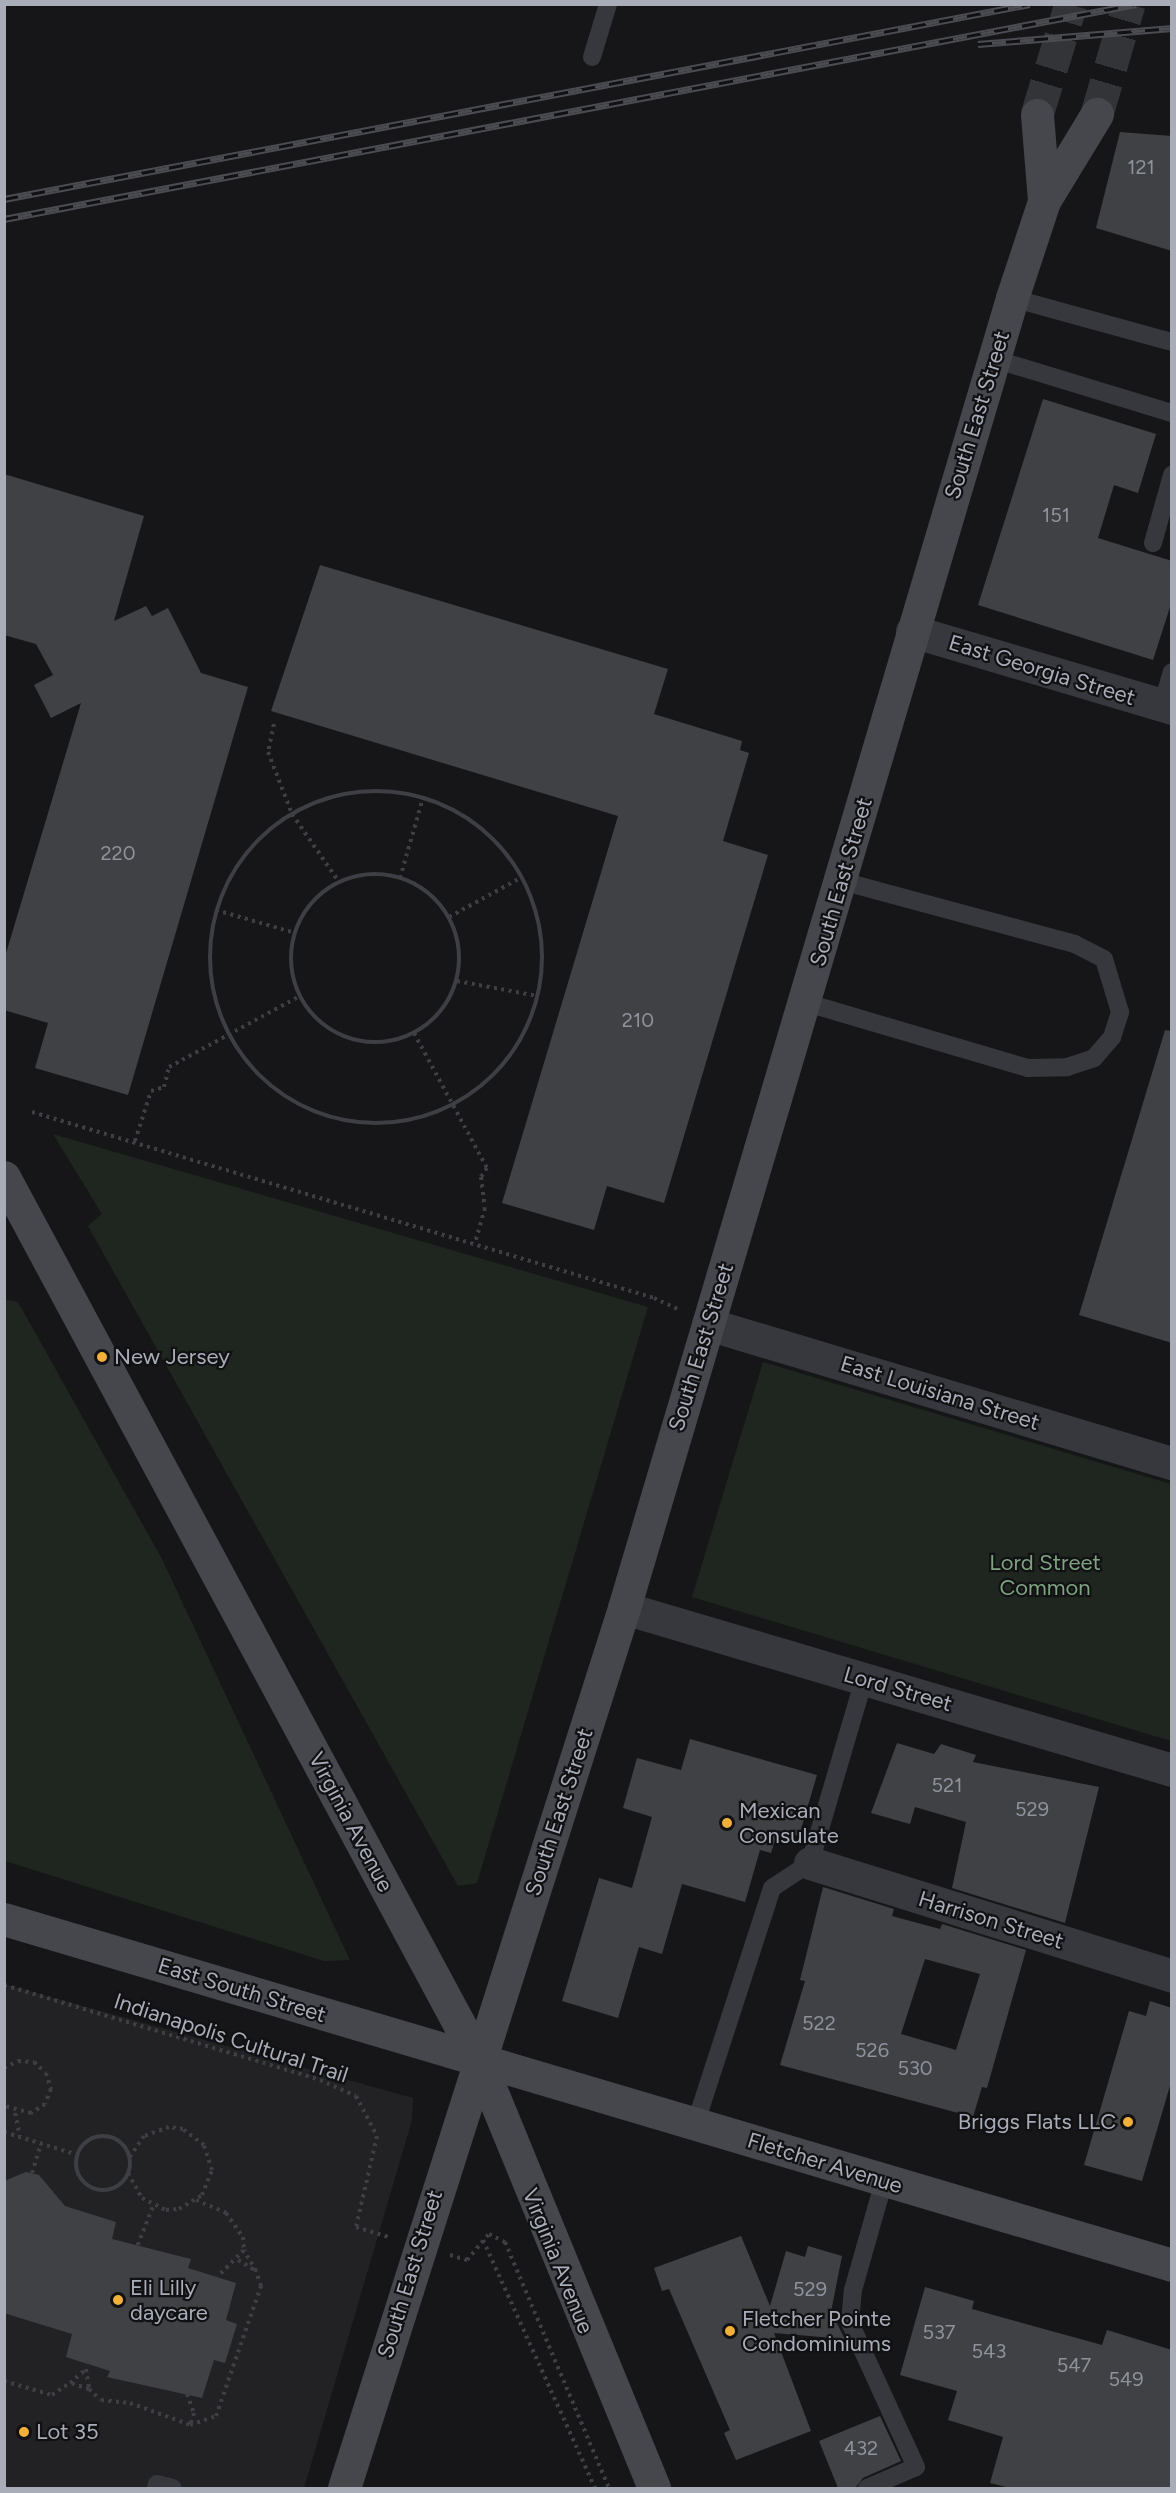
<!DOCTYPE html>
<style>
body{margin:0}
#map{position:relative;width:1176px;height:2493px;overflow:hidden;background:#161618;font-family:Figtree,sans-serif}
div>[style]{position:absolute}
.built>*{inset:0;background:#222225}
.green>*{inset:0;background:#1e261f}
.building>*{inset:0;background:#404145}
.secondary-tunnel>*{height:33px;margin-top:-16.5px;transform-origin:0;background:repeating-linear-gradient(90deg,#333438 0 33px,transparent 0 49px)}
.path>*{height:4px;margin-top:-2px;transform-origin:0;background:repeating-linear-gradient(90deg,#3d3f44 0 3px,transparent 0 7.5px)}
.path>.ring{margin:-2px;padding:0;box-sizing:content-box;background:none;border:4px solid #3d3f44;border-radius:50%}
.lane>*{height:18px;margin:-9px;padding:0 9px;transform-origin:9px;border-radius:9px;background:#37383d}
.street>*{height:33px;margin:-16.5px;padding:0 16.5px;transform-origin:16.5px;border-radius:16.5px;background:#37383d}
.secondary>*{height:33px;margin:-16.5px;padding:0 16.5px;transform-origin:16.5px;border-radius:16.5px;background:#45474d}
.rail>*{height:7px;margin-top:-3.5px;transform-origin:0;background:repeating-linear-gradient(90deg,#111113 0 14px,#4a4c52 0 28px);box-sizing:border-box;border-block:2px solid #4a4c52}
.dots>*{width:16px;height:16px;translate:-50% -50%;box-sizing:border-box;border:3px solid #111113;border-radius:50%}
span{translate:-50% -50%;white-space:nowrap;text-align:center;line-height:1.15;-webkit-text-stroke:4.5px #111113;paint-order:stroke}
.number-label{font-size:20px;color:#8e929b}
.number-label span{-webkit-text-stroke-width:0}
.street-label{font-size:22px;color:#a8adb8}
.poi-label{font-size:22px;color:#a8adb8}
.left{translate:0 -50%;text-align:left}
.right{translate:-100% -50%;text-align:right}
.park-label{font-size:22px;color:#7fa381}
.frame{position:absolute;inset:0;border:6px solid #a8adb8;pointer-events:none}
</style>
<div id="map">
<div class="built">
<div style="clip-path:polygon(4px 1984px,413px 2098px,412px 2120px,304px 2488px,5px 2488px)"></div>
</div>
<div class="green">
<div style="clip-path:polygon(53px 1134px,648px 1307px,477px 1883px,458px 1886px,88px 1226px,102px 1214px)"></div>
<div style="clip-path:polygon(5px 1299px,18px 1302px,162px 1559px,350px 1960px,324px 1961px,5px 1861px)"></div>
<div style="clip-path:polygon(763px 1362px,1171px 1484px,1171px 1741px,692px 1597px)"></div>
</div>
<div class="building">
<div style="clip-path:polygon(1120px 132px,1172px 136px,1172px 251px,1096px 228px)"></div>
<div style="clip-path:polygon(1043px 399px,1156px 434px,1138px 493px,1114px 485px,1098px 538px,1172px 561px,1172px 601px,1153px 660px,978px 605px)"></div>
<div style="clip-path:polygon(4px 474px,144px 516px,114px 621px,146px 606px,152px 616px,168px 608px,201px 673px,248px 687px,128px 1095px,35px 1068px,48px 1023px,4px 1010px,4px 960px,81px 703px,51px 718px,34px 685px,53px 675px,36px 644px,4px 635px)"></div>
<div style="clip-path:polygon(320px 565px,668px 669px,654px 714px,742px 741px,740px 750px,749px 753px,723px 841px,768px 855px,664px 1203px,607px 1186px,594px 1230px,502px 1203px,618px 816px,271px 711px)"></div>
<div style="clip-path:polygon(1165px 1030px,1172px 1031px,1172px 1343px,1079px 1315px)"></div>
<div style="clip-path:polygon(690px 1739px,817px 1775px,799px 1836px,778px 1830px,771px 1853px,760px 1850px,745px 1902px,682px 1884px,662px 1954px,639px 1947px,618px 2018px,562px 2001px,599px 1878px,632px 1888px,652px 1817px,623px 1808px,637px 1758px,681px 1770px)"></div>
<div style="clip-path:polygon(897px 1743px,934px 1754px,941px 1744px,976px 1755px,973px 1762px,1099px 1787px,1065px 1923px,952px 1888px,966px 1822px,915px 1807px,910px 1824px,871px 1813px)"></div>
<div style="clip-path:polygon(evenodd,823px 1887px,894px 1909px,892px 1916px,940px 1929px,942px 1924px,1026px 1950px,987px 2088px,982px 2087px,973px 2117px,780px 2065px,805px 1981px,800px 1980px,823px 1887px,925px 1959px,980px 1974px,956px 2050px,901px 2034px,925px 1959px)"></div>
<div style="clip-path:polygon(1150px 2001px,1172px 2008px,1172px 2079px,1142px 2181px,1084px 2165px,1129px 2011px,1146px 2016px)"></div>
<div style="clip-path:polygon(26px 2172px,39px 2175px,65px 2206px,116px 2222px,112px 2239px,191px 2259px,188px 2268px,236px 2283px,226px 2320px,237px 2324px,225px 2363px,214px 2360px,202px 2398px,107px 2377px,110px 2371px,66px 2357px,72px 2334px,4px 2313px,4px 2181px)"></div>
<div style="clip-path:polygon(741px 2236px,770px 2306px,786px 2251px,805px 2257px,808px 2246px,842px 2256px,831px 2312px,845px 2339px,774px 2333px,811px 2431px,736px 2460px,724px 2433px,730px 2430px,669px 2289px,662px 2291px,654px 2268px)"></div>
<div style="clip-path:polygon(925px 2287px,974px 2301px,972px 2309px,1102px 2345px,1107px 2330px,1172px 2350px,1172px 2488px,1010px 2488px,990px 2483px,1003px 2437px,948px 2420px,957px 2391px,900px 2375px)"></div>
<div style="clip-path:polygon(880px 2416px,901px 2461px,863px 2478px,856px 2487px,838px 2488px,819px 2441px)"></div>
</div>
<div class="secondary-tunnel">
<div style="left:1097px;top:114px;width:115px;rotate:-73.8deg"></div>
<div style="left:1037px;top:115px;width:116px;rotate:-73deg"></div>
</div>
<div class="path">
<div style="left:274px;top:724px;width:29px;rotate:102deg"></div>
<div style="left:268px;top:752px;width:66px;rotate:68.8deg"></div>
<div style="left:292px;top:814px;width:83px;rotate:55.3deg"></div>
<div class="ring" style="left:210px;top:791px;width:328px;height:328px"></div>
<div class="ring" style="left:291px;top:874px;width:164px;height:164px"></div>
<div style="left:400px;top:878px;width:83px;rotate:-74deg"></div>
<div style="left:216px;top:910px;width:82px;rotate:16.2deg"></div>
<div style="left:449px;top:917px;width:83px;rotate:-28.7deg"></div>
<div style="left:457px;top:981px;width:82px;rotate:10.5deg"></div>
<div style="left:414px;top:1033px;width:153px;rotate:61.6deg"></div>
<div style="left:487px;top:1168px;width:11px;rotate:124deg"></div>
<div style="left:481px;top:1177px;width:31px;rotate:83deg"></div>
<div style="left:485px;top:1208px;width:37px;rotate:106deg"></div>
<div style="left:32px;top:1112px;width:649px;rotate:16.65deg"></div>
<div style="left:654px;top:1298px;width:29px;rotate:25deg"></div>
<div style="left:135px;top:1141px;width:52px;rotate:-72.3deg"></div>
<div style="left:151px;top:1091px;width:14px;rotate:-17deg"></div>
<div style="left:164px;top:1087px;width:21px;rotate:-76deg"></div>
<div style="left:169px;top:1067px;width:149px;rotate:-28.5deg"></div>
<div style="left:4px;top:1985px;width:330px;rotate:16.7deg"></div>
<div style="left:320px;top:2080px;width:39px;rotate:24deg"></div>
<div style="left:356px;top:2096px;width:45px;rotate:62.3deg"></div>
<div style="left:377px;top:2136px;width:93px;rotate:103deg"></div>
<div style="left:356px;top:2227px;width:37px;rotate:17deg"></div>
<div style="left:4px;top:2068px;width:16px;rotate:-27deg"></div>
<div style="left:18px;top:2061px;width:16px;rotate:4deg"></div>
<div style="left:34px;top:2062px;width:16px;rotate:43deg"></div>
<div style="left:46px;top:2073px;width:17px;rotate:73deg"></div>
<div style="left:51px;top:2089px;width:16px;rotate:112deg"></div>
<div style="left:45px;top:2104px;width:17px;rotate:147deg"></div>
<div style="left:31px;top:2113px;width:28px;rotate:-165deg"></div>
<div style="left:15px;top:2113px;width:24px;rotate:78deg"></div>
<div style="left:4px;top:2132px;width:77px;rotate:17.3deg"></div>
<div class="ring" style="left:76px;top:2136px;width:50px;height:50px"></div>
<div style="left:32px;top:2173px;width:30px;rotate:-73deg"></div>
<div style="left:128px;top:2173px;width:29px;rotate:61deg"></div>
<div style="left:142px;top:2198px;width:27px;rotate:27deg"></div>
<div style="left:166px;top:2210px;width:13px;rotate:-4deg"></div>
<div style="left:179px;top:2209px;width:27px;rotate:-31deg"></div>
<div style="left:202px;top:2195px;width:27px;rotate:-68deg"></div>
<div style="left:212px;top:2170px;width:26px;rotate:-108deg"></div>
<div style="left:204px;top:2145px;width:26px;rotate:-143deg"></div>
<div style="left:183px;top:2129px;width:14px;rotate:-172deg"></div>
<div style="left:169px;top:2127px;width:27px;rotate:160deg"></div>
<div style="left:144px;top:2136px;width:25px;rotate:124deg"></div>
<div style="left:196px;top:2200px;width:33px;rotate:23deg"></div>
<div style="left:226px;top:2213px;width:29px;rotate:55deg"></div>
<div style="left:243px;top:2237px;width:13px;rotate:86deg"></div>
<div style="left:244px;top:2250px;width:38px;rotate:135deg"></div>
<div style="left:483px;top:2240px;width:272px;rotate:65.7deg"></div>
<div style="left:135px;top:2252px;width:49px;rotate:-68.6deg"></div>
<div style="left:450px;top:2255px;width:18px;rotate:16deg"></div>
<div style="left:467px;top:2260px;width:34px;rotate:-50deg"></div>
<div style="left:489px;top:2234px;width:18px;rotate:27deg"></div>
<div style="left:505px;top:2242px;width:267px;rotate:67.1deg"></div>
<div style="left:238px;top:2260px;width:21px;rotate:31deg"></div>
<div style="left:256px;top:2271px;width:24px;rotate:-120deg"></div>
<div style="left:4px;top:2381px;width:50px;rotate:16.3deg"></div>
<div style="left:52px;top:2395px;width:22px;rotate:-34deg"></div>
<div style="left:89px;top:2389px;width:20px;rotate:-162deg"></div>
<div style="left:70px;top:2383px;width:21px;rotate:-41deg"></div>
<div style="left:86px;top:2369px;width:20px;rotate:81deg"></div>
<div style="left:89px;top:2389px;width:16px;rotate:43deg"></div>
<div style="left:101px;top:2400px;width:29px;rotate:6deg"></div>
<div style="left:130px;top:2403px;width:64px;rotate:20.1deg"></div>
<div style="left:190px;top:2425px;width:28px;rotate:-19deg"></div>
<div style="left:216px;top:2416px;width:138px;rotate:-70.9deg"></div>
<div style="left:261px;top:2286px;width:16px;rotate:-108deg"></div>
<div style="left:187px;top:2394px;width:20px;rotate:70deg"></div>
<div style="left:194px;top:2413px;width:13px;rotate:108deg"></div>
</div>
<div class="lane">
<div style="left:592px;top:57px;width:55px;rotate:-73.2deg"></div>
<div style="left:1012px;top:298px;width:166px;rotate:15.4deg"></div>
<div style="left:994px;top:359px;width:186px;rotate:16.9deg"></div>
<div style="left:1153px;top:543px;width:71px;rotate:-74.4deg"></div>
<div style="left:1162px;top:706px;width:35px;rotate:-74deg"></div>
<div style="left:807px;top:1003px;width:230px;rotate:16.4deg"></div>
<div style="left:1028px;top:1068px;width:39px;rotate:-1deg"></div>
<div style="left:1067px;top:1067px;width:28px;rotate:-18deg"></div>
<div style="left:1094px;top:1058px;width:28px;rotate:-49deg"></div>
<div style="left:1112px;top:1037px;width:26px;rotate:-72deg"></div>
<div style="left:1120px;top:1012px;width:55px;rotate:-106.8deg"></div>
<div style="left:1104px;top:959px;width:33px;rotate:-153deg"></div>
<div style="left:1075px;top:944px;width:241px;rotate:-164.9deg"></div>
<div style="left:695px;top:2125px;width:249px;rotate:-72deg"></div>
<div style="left:772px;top:1888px;width:45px;rotate:-33.3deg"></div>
<div style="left:810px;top:1863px;width:192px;rotate:-73.6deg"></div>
<div style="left:156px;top:2488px;width:4px;rotate:-76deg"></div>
<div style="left:157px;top:2484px;width:16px;rotate:14deg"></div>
<div style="left:867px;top:2488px;width:53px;rotate:-23.2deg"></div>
<div style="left:916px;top:2467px;width:158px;rotate:-114.6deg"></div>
<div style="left:850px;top:2323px;width:33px;rotate:-85deg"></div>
<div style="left:853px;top:2290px;width:113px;rotate:-74.1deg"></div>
</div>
<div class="street">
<div style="left:912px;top:631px;width:271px;rotate:16.5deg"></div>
<div style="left:708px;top:1324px;width:484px;rotate:16.7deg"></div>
<div style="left:624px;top:1608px;width:571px;rotate:16.47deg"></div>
<div style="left:810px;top:1863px;width:379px;rotate:17.3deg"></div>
</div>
<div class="secondary">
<div style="left:1037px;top:115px;width:86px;rotate:85.3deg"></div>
<div style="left:4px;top:1177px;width:1004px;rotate:61.75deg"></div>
<div style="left:479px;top:2061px;width:461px;rotate:67.7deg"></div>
<div style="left:4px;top:1919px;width:1218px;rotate:16.5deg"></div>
<div style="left:344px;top:2488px;width:923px;rotate:-72.35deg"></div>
<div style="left:624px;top:1608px;width:1366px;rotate:-73.5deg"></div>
<div style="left:1012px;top:298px;width:102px;rotate:-71.7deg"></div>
<div style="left:1044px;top:201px;width:102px;rotate:-58.7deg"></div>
</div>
<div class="rail">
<div style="left:978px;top:44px;width:195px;rotate:-4.7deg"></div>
<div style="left:4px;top:199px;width:1044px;rotate:-10.76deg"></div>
<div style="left:4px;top:219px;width:1152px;rotate:-10.75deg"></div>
</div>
<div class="dots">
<div style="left:102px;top:1357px;background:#f2b134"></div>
<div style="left:727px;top:1823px;background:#f2b134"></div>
<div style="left:1128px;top:2122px;background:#f2b134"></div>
<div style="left:118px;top:2300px;background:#f2b134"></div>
<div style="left:730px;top:2331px;background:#f2b134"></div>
<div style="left:24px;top:2432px;background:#f2b134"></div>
</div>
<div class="number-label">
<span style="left:1141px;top:167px">121</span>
<span style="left:1056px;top:515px">151</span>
<span style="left:118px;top:853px">220</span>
<span style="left:638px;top:1020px">210</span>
<span style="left:947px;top:1785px">521</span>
<span style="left:1032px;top:1809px">529</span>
<span style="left:819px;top:2023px">522</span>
<span style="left:872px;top:2050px">526</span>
<span style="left:915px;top:2068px">530</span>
<span style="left:810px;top:2289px">529</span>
<span style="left:939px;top:2332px">537</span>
<span style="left:989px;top:2351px">543</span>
<span style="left:1074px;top:2365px">547</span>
<span style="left:1126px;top:2379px">549</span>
<span style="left:861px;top:2448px">432</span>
</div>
<div class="street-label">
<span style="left:977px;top:415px;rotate:-73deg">South East Street</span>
<span style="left:1042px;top:670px;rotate:17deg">East Georgia Street</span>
<span style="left:841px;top:882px;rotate:-74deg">South East Street</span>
<span style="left:701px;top:1347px;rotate:-73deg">South East Street</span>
<span style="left:940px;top:1393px;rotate:17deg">East Louisiana Street</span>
<span style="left:898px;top:1689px;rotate:16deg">Lord Street</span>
<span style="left:559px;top:1812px;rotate:-72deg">South East Street</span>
<span style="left:351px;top:1822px;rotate:62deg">Virginia Avenue</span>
<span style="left:991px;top:1920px;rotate:17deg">Harrison Street</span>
<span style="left:242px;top:1990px;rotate:17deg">East South Street</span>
<span style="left:231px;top:2038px;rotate:18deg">Indianapolis Cultural Trail</span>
<span style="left:825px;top:2163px;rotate:17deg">Fletcher Avenue</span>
<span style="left:558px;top:2261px;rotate:68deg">Virginia Avenue</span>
<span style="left:410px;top:2274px;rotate:-73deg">South East Street</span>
</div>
<div class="poi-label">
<span class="left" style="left:114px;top:1357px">New Jersey</span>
<span class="left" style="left:739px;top:1823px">Mexican<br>Consulate</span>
<span class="right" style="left:1116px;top:2122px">Briggs Flats LLC</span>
<span class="left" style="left:130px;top:2300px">Eli Lilly<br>daycare</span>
<span class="left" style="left:742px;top:2331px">Fletcher Pointe<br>Condominiums</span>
<span class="left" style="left:36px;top:2432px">Lot 35</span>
</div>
<div class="park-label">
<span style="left:1045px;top:1575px">Lord Street<br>Common</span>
</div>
<div class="frame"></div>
</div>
